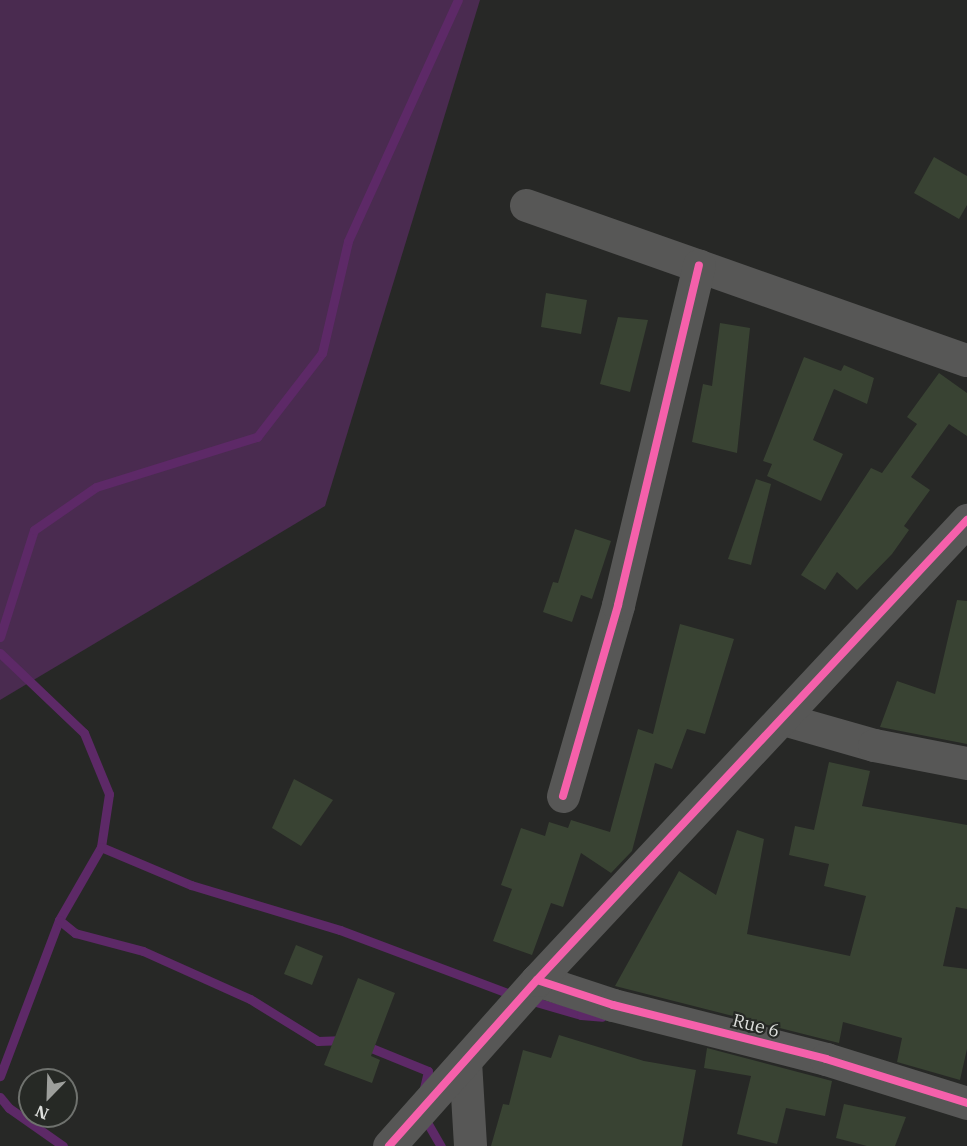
<!DOCTYPE html>
<style>
body{margin:0}
#map{position:relative;width:967px;height:1146px;overflow:hidden;background:#272826;font-family:"IBM Plex Serif",serif}
div>[style]{position:absolute}
.green>*{inset:0;background:#4a2b50}
.stream>*{height:9px;margin:-4.5px;padding:0 4.5px;transform-origin:4.5px;border-radius:4.5px;background:#5d2967}
.building>*{inset:0;background:#394333}
.street>*{height:33px;margin:-16.5px;padding:0 16.5px;transform-origin:16.5px;border-radius:16.5px;background:#575756}
.cycleway>*{height:8px;margin:-4px;padding:0 4px;transform-origin:4px;border-radius:4px;background:#f560ab}
span{translate:-50% -50%;white-space:nowrap;text-align:center;line-height:1.15;-webkit-text-stroke:4.5px #262925;paint-order:stroke}
.street-label{font-size:18px;color:#dddfdc}
.north{position:absolute;left:18px;top:1068px;width:60px;height:60px;box-sizing:border-box;background:#262925;border:2px solid #6f726e;border-radius:50%;rotate:203deg;font-size:16px;font-weight:700;line-height:24px;text-align:center;color:#dddfdc}
.north::after{content:'';display:block;margin:auto;width:21px;height:27px;background:#9d9f9c;clip-path:polygon(50% 0,100% 100%,50% 72%,0 100%)}
</style>
<div id="map">
<div class="green">
<div style="clip-path:polygon(0 0,480px 0,325px 506px,0 700px)"></div>
</div>
<div class="stream">
<div style="left:0;top:637px;width:112px;rotate:-72.4deg"></div>
<div style="left:34px;top:530px;width:75px;rotate:-34.7deg"></div>
<div style="left:96px;top:487px;width:169px;rotate:-17.3deg"></div>
<div style="left:257px;top:437px;width:106px;rotate:-52.3deg"></div>
<div style="left:322px;top:353px;width:115px;rotate:-76.9deg"></div>
<div style="left:348px;top:241px;width:265px;rotate:-65.5deg"></div>
<div style="left:0;top:653px;width:116px;rotate:43.6deg"></div>
<div style="left:84px;top:733px;width:66px;rotate:67.7deg"></div>
<div style="left:109px;top:794px;width:54px;rotate:98.6deg"></div>
<div style="left:101px;top:847px;width:84px;rotate:119.9deg"></div>
<div style="left:59px;top:920px;width:167px;rotate:110.7deg"></div>
<div style="left:101px;top:847px;width:98px;rotate:22.9deg"></div>
<div style="left:191px;top:885px;width:156px;rotate:16.8deg"></div>
<div style="left:340px;top:930px;width:188px;rotate:20.6deg"></div>
<div style="left:59px;top:920px;width:21px;rotate:39deg"></div>
<div style="left:75px;top:933px;width:70px;rotate:14.8deg"></div>
<div style="left:143px;top:951px;width:117px;rotate:24.2deg"></div>
<div style="left:250px;top:999px;width:80px;rotate:31.7deg"></div>
<div style="left:318px;top:1041px;width:27px;rotate:-2deg"></div>
<div style="left:529px;top:1000px;width:54px;rotate:16.1deg"></div>
<div style="left:581px;top:1015px;width:21px;rotate:5deg"></div>
<div style="left:364px;top:1045px;width:69px;rotate:22.1deg"></div>
<div style="left:428px;top:1071px;width:18px;rotate:103deg"></div>
<div style="left:0;top:1097px;width:14px;rotate:51deg"></div>
<div style="left:9px;top:1108px;width:66px;rotate:35.1deg"></div>
<div style="left:424px;top:1117px;width:34px;rotate:60deg"></div>
</div>
<div class="building">
<div style="clip-path:polygon(934px 157px,967px 176px,967px 205px,959px 219px,914px 193px)"></div>
<div style="clip-path:polygon(546px 293px,587px 300px,581px 334px,541px 327px)"></div>
<div style="clip-path:polygon(618px 317px,648px 320px,630px 392px,600px 384px)"></div>
<div style="clip-path:polygon(720px 323px,750px 328px,737px 453px,692px 442px,703px 384px,712px 386px)"></div>
<div style="clip-path:polygon(804px 357px,841px 371px,844px 365px,874px 378px,867px 404px,834px 389px,813px 440px,843px 454px,821px 501px,767px 476px,772px 464px,763px 461px)"></div>
<div style="clip-path:polygon(939px 373px,967px 393px,967px 436px,949px 424px,911px 477px,930px 490px,904px 526px,909px 530px,892px 554px,857px 590px,837px 572px,825px 590px,801px 575px,871px 468px,882px 473px,917px 424px,907px 417px)"></div>
<div style="clip-path:polygon(756px 479px,771px 484px,751px 565px,728px 559px)"></div>
<div style="clip-path:polygon(575px 529px,611px 541px,592px 599px,581px 595px,572px 622px,543px 612px,553px 582px,558px 583px)"></div>
<div style="clip-path:polygon(957px 600px,967px 601px,967px 744px,880px 727px,897px 681px,935px 694px)"></div>
<div style="clip-path:polygon(680px 624px,734px 639px,705px 734px,687px 729px,672px 769px,655px 763px,632px 851px,611px 873px,581px 853px,563px 907px,551px 903px,532px 955px,493px 941px,512px 889px,501px 885px,521px 828px,545px 836px,549px 822px,568px 828px,571px 820px,610px 832px,638px 729px,653px 734px)"></div>
<div style="clip-path:polygon(829px 762px,870px 771px,862px 806px,967px 825px,967px 909px,956px 907px,943px 966px,967px 969px,967px 1049px,960px 1080px,897px 1062px,902px 1038px,843px 1022px,839px 1043px,615px 986px,679px 871px,716px 895px,737px 830px,764px 839px,747px 934px,850px 956px,866px 896px,824px 886px,829px 864px,789px 855px,795px 826px,814px 830px)"></div>
<div style="clip-path:polygon(294px 779px,333px 800px,301px 846px,272px 828px)"></div>
<div style="clip-path:polygon(296px 945px,323px 956px,312px 985px,284px 974px)"></div>
<div style="clip-path:polygon(358px 978px,395px 993px,371px 1056px,380px 1060px,372px 1083px,324px 1065px)"></div>
<div style="clip-path:polygon(559px 1035px,644px 1061px,696px 1070px,682px 1146px,491px 1146px,503px 1104px,509px 1105px,523px 1050px,551px 1058px)"></div>
<div style="clip-path:polygon(707px 1048px,832px 1081px,825px 1116px,786px 1108px,777px 1144px,737px 1134px,751px 1076px,704px 1068px)"></div>
<div style="clip-path:polygon(844px 1104px,906px 1117px,895px 1146px,867px 1146px,836px 1138px)"></div>
</div>
<div class="street">
<div style="left:526px;top:205px;width:467px;rotate:19.4deg"></div>
<div style="left:783px;top:719px;width:95px;rotate:15.9deg"></div>
<div style="left:874px;top:745px;width:95px;rotate:11deg"></div>
<div style="left:563px;top:796px;width:199px;rotate:-73.9deg"></div>
<div style="left:618px;top:605px;width:349px;rotate:-76.6deg"></div>
<div style="left:537px;top:980px;width:80px;rotate:18.2deg"></div>
<div style="left:613px;top:1005px;width:220px;rotate:14.2deg"></div>
<div style="left:826px;top:1059px;width:148px;rotate:17.3deg"></div>
<div style="left:465px;top:1061px;width:85px;rotate:86.6deg"></div>
<div style="left:389px;top:1146px;width:222px;rotate:-48.3deg"></div>
<div style="left:537px;top:980px;width:630px;rotate:-46.93deg"></div>
</div>
<div class="cycleway">
<div style="left:563px;top:796px;width:199px;rotate:-73.9deg"></div>
<div style="left:618px;top:605px;width:349px;rotate:-76.6deg"></div>
<div style="left:537px;top:980px;width:80px;rotate:18.2deg"></div>
<div style="left:613px;top:1005px;width:220px;rotate:14.2deg"></div>
<div style="left:826px;top:1059px;width:148px;rotate:17.3deg"></div>
<div style="left:389px;top:1146px;width:222px;rotate:-48.3deg"></div>
<div style="left:537px;top:980px;width:630px;rotate:-46.93deg"></div>
</div>
<div class="street-label">
<span style="left:756px;top:1026px;rotate:14deg">Rue 6</span>
</div>
<div class="north">N</div>
</div>
